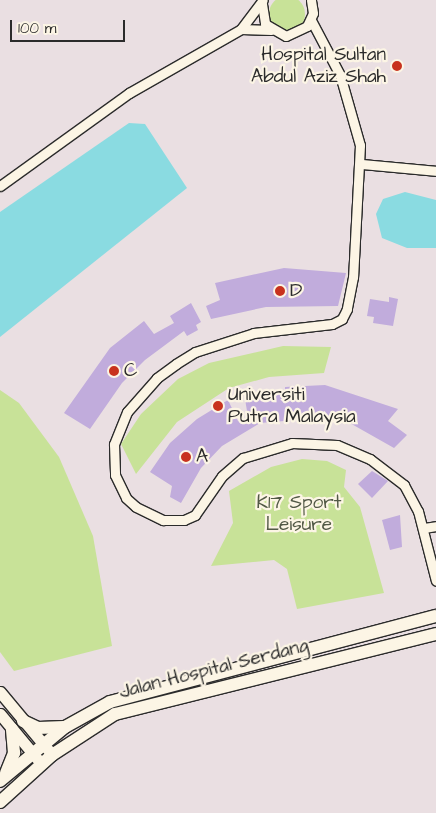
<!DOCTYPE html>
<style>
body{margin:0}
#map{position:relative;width:436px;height:813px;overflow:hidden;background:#fcf5e5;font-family:"Architects Daughter",sans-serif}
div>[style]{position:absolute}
.built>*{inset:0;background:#eadfe2}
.green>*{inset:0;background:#c8e298}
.round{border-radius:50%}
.water>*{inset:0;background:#8adbe1}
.building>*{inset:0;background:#c1acdc}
.roads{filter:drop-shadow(1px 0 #2b2b2b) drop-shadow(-1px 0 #2b2b2b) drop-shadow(0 1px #2b2b2b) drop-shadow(0 -1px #2b2b2b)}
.minor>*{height:9px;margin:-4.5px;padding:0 4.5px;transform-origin:4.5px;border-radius:4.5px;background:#fcf5e5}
.tertiary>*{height:11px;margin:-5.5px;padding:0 5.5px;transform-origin:5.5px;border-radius:5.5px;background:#fcf5e5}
.secondary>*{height:12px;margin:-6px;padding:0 6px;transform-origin:6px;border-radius:6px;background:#fcf5e5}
.dots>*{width:14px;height:14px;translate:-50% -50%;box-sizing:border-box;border:2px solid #fcf5e5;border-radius:50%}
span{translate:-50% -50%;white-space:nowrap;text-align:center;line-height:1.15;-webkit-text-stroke:4.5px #fcf5e5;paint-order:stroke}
.poi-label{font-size:19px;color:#2b2b2b}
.right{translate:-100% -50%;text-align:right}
.left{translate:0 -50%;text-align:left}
.park-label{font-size:19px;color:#525946}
.street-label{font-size:19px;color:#2b2b2b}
.scale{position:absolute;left:10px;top:20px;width:115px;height:22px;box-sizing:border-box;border:2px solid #2b2b2b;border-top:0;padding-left:6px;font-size:15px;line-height:18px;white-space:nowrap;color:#2b2b2b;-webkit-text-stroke:4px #fcf5e5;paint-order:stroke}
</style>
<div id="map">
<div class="built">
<div style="clip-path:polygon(0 0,436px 0,436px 813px,0 813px)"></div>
</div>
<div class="green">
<div class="round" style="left:269px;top:-4px;width:36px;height:36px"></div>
<div style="clip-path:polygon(283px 346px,331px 347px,324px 373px,269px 377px,229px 388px,177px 422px,136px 474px,121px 444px,141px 414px,178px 379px,209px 363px)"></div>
<div style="clip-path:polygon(0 390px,19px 403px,59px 457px,93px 536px,112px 646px,14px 671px,0 652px)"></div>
<div style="clip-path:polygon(302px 459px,327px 461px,346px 470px,344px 487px,360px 507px,384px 593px,297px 609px,287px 569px,274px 560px,211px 566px,233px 523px,229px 491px,271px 467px)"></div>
</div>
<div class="water">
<div style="clip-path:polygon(129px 123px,145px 124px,187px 188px,0 337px,0 212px)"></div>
<div style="clip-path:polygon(405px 192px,436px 200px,436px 248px,407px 248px,382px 238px,376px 214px,383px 199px)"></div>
</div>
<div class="building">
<div style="clip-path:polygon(284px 268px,346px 273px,338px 306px,266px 307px,211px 319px,206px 306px,220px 300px,215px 283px)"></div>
<div style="clip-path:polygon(389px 297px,398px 299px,393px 326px,373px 323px,374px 317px,367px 316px,370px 299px,389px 302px)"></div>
<div style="clip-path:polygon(191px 303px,201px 322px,196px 325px,198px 330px,187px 336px,184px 331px,145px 360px,122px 383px,90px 429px,64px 413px,110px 348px,144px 321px,154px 334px,174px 323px,170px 316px)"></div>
<div style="clip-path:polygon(325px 385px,398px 409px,388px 421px,407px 435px,394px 448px,348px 422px,321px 418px,260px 423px,222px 446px,201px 468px,181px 503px,170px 497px,172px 486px,150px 472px,170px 443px,197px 419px,228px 400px,238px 421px,248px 417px,245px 399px,285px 391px,285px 387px)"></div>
<div style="clip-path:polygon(372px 471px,388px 481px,372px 498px,358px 484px)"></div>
<div style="clip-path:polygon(400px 515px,402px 547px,390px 550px,382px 520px)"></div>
</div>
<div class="roads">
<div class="minor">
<div style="left:262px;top:4px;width:20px;rotate:81deg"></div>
<div style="left:265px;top:24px;width:24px;rotate:30deg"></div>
<div style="left:286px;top:36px;width:23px;rotate:-25deg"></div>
<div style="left:307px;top:26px;width:14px;rotate:-65deg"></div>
<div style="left:313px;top:13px;width:13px;rotate:-99deg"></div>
<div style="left:311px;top:20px;width:62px;rotate:62.2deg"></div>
<div style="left:340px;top:75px;width:73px;rotate:74.1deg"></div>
<div style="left:360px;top:145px;width:132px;rotate:93deg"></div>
<div style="left:353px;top:277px;width:33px;rotate:101deg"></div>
<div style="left:347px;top:309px;width:11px;rotate:117deg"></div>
<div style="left:342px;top:319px;width:11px;rotate:153deg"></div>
<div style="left:332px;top:324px;width:79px;rotate:173.4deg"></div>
<div style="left:254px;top:333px;width:62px;rotate:162.1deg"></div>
<div style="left:195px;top:352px;width:22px;rotate:148deg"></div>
<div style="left:176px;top:364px;width:24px;rotate:144deg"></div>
<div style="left:157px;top:378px;width:45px;rotate:131.4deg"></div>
<div style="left:127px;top:412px;width:35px;rotate:112deg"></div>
<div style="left:114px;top:444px;width:31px;rotate:88deg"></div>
<div style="left:115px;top:475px;width:25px;rotate:64deg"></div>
<div style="left:126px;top:498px;width:13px;rotate:42deg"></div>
<div style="left:136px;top:507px;width:30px;rotate:26deg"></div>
<div style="left:163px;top:520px;width:21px"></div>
<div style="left:184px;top:520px;width:12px;rotate:-24deg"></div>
<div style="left:195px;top:515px;width:47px;rotate:-55.3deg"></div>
<div style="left:222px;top:476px;width:28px;rotate:-41deg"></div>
<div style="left:243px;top:458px;width:51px;rotate:-17deg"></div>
<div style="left:292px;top:443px;width:45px;rotate:2.5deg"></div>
<div style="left:337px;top:445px;width:36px;rotate:23deg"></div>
<div style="left:370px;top:459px;width:43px;rotate:37.4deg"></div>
<div style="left:404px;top:485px;width:30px;rotate:62deg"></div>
<div style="left:418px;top:511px;width:72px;rotate:75.6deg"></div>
<div style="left:241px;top:29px;width:30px;rotate:2deg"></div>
<div style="left:361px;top:164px;width:75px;rotate:5.3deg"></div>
<div style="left:0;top:186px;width:159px;rotate:-35.8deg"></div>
<div style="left:129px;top:93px;width:129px;rotate:-29.7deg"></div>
<div style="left:241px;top:29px;width:36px;rotate:-53deg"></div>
<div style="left:424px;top:528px;width:12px;rotate:-9deg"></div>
</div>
<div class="tertiary">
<div style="left:0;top:692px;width:78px;rotate:50.2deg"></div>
<div style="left:0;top:714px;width:61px;rotate:50.3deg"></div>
</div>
<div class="secondary">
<div style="left:23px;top:721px;width:17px;rotate:25deg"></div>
<div style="left:38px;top:728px;width:26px;rotate:-2deg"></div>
<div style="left:6px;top:773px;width:22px;rotate:-68deg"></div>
<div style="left:14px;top:753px;width:24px;rotate:-95deg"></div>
<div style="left:0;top:781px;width:85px;rotate:-39.7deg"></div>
<div style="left:65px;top:727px;width:51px;rotate:-29.1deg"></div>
<div style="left:110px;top:702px;width:337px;rotate:-14.8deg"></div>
<div style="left:0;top:802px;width:70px;rotate:-42.1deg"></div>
<div style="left:52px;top:755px;width:75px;rotate:-33.1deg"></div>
<div style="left:115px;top:714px;width:331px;rotate:-14deg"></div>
</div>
</div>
<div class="dots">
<div style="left:397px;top:66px;background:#c8321e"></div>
<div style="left:280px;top:291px;background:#c8321e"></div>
<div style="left:114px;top:371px;background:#c8321e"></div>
<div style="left:218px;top:406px;background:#c8321e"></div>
<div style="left:186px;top:457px;background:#c8321e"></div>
</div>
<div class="poi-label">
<span class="right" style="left:386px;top:66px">Hospital Sultan<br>Abdul Aziz Shah</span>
<span class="left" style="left:290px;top:291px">D</span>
<span class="left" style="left:124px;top:371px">C</span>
<span class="left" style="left:228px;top:406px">Universiti<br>Putra Malaysia</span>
<span class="left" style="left:196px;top:457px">A</span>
</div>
<div class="park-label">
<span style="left:299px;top:514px">K17 Sport<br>Leisure</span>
</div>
<div class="street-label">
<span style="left:214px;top:669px;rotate:-14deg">Jalan Hospital Serdang</span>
</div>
<div class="scale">100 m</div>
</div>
